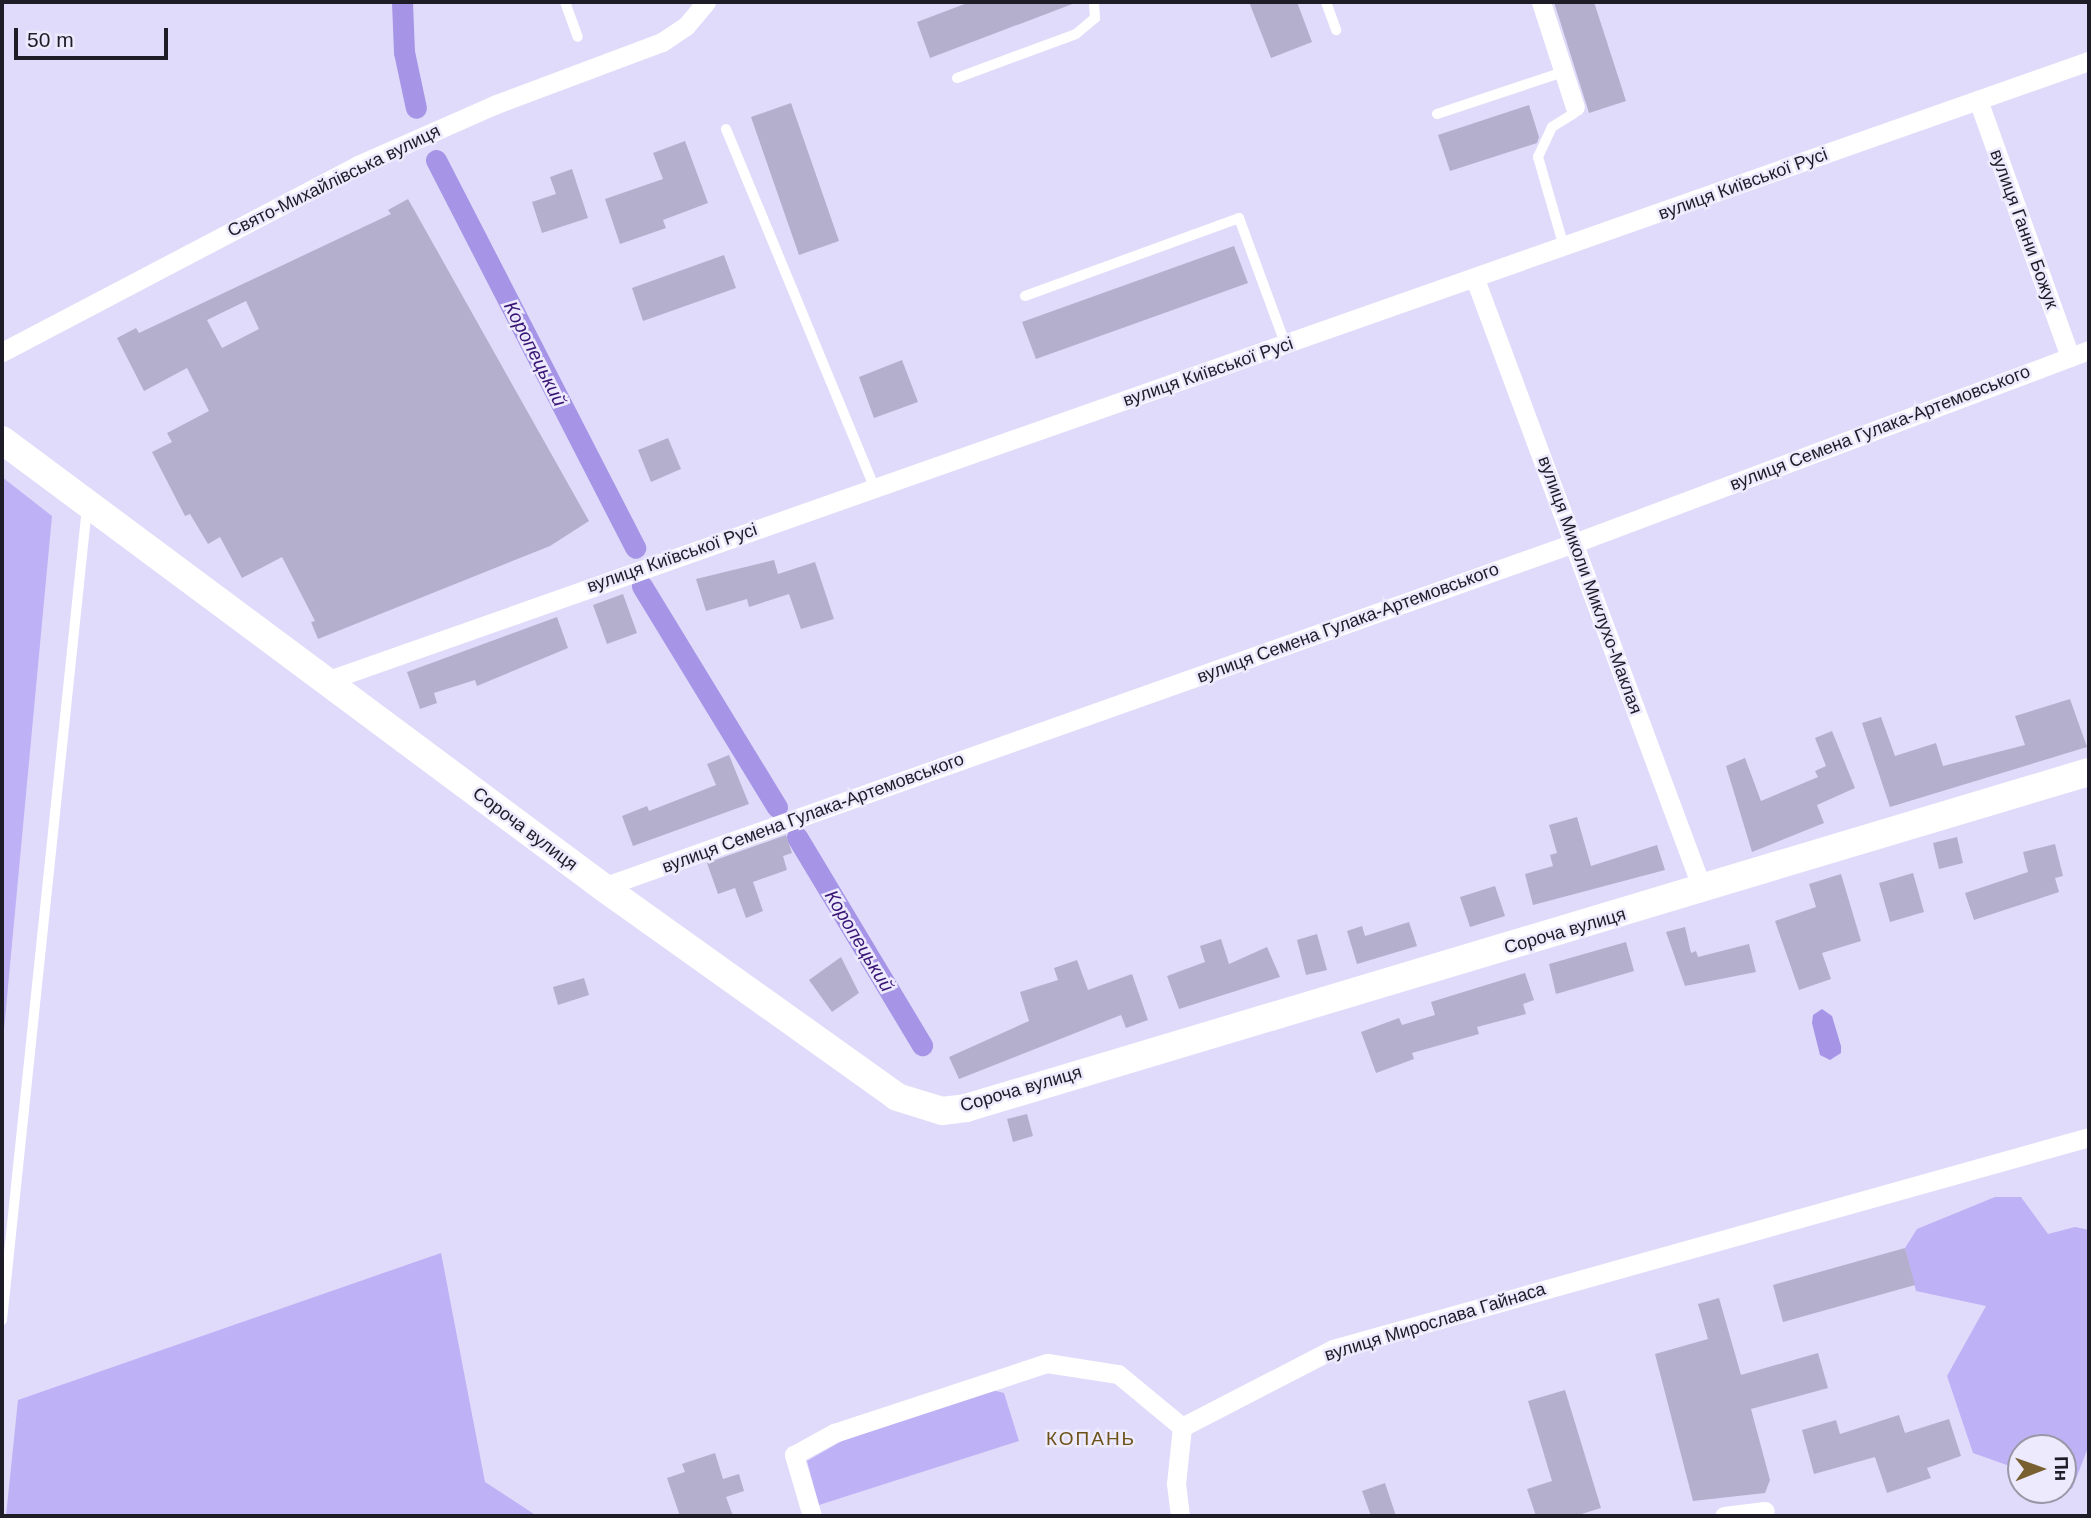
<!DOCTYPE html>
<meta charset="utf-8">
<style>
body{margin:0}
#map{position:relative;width:2091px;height:1518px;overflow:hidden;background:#e0dbfa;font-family:Arial,sans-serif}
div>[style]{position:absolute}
.green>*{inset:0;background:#beb1f5}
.water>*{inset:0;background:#a695e7}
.canal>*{height:21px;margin:-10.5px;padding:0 10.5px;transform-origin:10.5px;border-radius:10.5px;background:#a695e7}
.building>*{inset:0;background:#b4afcd}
.lane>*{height:10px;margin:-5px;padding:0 5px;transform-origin:5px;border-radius:5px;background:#fff}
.street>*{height:19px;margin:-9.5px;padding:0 9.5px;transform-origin:9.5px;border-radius:9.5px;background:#fff}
.secondary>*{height:28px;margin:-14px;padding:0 14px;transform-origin:14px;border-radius:14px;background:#fff}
span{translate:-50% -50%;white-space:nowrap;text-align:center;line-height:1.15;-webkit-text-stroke:5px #edeafd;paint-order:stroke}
.street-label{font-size:18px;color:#1e1c27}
.water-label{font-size:19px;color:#391575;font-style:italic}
.neighbourhood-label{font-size:19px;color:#6c5219;letter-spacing:2px}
.frame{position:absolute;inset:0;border:4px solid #1e1c27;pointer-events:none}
.north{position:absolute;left:2007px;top:1434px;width:70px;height:70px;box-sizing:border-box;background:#edeafd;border:2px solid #9a98a7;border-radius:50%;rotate:89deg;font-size:19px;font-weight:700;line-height:28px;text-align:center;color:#1e1c27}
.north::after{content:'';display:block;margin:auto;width:24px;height:32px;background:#786031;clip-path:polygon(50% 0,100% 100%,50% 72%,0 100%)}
.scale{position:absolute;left:14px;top:28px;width:154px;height:32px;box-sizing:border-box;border:4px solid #1e1c27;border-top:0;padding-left:9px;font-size:21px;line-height:24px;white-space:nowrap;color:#1e1c27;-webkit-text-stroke:5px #edeafd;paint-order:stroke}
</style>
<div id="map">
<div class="green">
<div style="clip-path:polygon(2px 477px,52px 516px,2px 1051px)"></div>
<div style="clip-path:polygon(1995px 1197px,2021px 1197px,2048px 1234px,2075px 1227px,2089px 1230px,2089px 1445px,2072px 1489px,2063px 1485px,2063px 1448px,2021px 1448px,2021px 1470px,1973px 1453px,1947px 1376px,1986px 1306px,1916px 1291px,1905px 1248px,1917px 1229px)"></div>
<div style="clip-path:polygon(441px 1253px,485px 1482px,537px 1516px,6px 1516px,18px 1400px)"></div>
<div style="clip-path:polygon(992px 1390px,1004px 1393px,1019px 1441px,819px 1505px,807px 1461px,842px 1441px)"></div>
</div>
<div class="water">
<div style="clip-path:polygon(1822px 1009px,1832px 1016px,1841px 1046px,1841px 1053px,1830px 1060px,1820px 1055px,1812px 1023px,1813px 1015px)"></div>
</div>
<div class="canal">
<div style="left:402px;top:2px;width:50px;rotate:87.7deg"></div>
<div style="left:404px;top:52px;width:57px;rotate:77.9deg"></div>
<div style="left:436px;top:160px;width:436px;rotate:62.8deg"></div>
<div style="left:642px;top:586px;width:259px;rotate:58.6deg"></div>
<div style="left:797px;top:837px;width:243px;rotate:59deg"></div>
</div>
<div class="building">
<div style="clip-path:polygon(970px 2px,1075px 2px,1075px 3px,930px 58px,917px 22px)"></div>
<div style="clip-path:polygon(1249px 2px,1297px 2px,1312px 42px,1271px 58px)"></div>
<div style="clip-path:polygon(1554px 2px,1594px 2px,1626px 101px,1589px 113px)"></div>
<div style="clip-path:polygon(791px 103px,839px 241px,799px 255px,751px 117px)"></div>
<div style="clip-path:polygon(1529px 105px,1539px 137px,1537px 143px,1450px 171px,1438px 135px)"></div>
<div style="clip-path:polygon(685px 141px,708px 203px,663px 220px,666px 228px,620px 244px,605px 199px,663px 179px,653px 153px)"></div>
<div style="clip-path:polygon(572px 169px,588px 218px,542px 233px,532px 202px,556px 194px,550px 177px)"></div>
<div style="clip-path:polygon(evenodd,408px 199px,589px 521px,550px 546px,318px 639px,311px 622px,315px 621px,282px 557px,242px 578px,220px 537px,208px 544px,190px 514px,185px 516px,152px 452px,172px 442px,167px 433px,209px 411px,187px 368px,144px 391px,117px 338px,136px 328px,139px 333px,391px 214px,388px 210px,408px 199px,246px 301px,259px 329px,222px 348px,207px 320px,246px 301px)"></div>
<div style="clip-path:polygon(1234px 246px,1248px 283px,1036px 359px,1022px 322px)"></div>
<div style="clip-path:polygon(724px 255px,736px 288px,643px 321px,632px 288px)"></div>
<div style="clip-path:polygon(902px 360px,918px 402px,874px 418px,859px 377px)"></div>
<div style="clip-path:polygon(668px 438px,681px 469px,651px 482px,638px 450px)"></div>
<div style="clip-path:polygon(774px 560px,778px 574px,815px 562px,834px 619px,801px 629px,789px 594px,749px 607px,747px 599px,706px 611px,696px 579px)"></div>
<div style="clip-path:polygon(623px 594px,637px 633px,607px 644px,593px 605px)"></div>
<div style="clip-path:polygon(557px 617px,568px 648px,477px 686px,475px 680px,434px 693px,437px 703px,420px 709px,407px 672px)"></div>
<div style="clip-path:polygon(2070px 699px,2087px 747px,1890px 807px,1862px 723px,1881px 717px,1895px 756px,1936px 743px,1943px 766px,2025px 745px,2015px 716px)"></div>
<div style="clip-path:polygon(1832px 731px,1855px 788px,1817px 805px,1824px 823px,1752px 852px,1726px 766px,1745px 758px,1761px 801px,1818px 777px,1815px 771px,1826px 766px,1815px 738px)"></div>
<div style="clip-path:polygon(729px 755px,749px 804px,633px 846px,622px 816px,647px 806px,649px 811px,716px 785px,707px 764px)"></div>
<div style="clip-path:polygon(1577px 817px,1591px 866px,1657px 845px,1665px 870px,1533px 905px,1525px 874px,1553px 866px,1550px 855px,1557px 853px,1549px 825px)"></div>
<div style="clip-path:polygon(786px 835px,792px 853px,783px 856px,787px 870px,753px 882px,763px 911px,746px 918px,735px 888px,718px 894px,707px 863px)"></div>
<div style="clip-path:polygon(1957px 837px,1963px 863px,1939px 869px,1933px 843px)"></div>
<div style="clip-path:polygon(2055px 844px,2063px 876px,2055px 878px,2059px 892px,1974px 920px,1965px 893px,2028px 872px,2023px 852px)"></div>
<div style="clip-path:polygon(1913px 873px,1924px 912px,1890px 922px,1879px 883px)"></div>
<div style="clip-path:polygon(1841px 874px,1861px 941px,1822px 953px,1831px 979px,1799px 990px,1775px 921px,1816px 907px,1809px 884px)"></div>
<div style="clip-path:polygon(1495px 886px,1505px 916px,1470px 927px,1460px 897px)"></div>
<div style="clip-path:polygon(1409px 922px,1417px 946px,1357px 964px,1347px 931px,1362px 926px,1365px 936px)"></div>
<div style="clip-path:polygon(1685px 927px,1691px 953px,1696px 951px,1698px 957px,1749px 944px,1756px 972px,1685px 986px,1666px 932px)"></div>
<div style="clip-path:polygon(1317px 934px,1327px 970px,1306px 975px,1297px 940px)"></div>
<div style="clip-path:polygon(1221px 939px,1229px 964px,1267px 947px,1280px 977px,1179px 1009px,1167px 976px,1205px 962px,1200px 946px)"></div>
<div style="clip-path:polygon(1626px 942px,1634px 971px,1556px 994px,1549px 964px)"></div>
<div style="clip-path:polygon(841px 957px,859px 993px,832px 1012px,809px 980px)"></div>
<div style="clip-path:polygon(1077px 960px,1088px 990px,1132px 974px,1148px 1020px,1126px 1028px,1121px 1015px,959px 1079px,949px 1057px,1029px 1021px,1020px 992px,1058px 980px,1054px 968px)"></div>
<div style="clip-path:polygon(1525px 973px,1534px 1000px,1523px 1004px,1526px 1014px,1477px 1027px,1479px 1034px,1412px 1053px,1414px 1059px,1376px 1073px,1361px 1032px,1399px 1018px,1402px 1025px,1435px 1015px,1431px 1002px)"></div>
<div style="clip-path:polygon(584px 978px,589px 995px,558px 1005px,553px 987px)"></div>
<div style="clip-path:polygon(1027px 1114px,1033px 1136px,1013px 1142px,1007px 1119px)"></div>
<div style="clip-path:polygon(1905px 1248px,1915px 1285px,1783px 1322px,1773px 1285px)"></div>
<div style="clip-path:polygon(1719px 1298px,1741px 1375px,1818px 1353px,1828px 1388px,1751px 1409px,1770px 1480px,1765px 1493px,1693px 1501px,1655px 1354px,1708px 1339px,1698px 1304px)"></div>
<div style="clip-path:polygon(1565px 1390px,1601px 1508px,1575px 1516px,1536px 1516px,1527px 1489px,1552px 1481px,1528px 1401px)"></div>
<div style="clip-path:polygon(1899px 1415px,1905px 1433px,1949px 1419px,1961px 1456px,1927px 1468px,1931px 1478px,1887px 1493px,1875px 1457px,1814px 1474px,1802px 1430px,1836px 1420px,1840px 1434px)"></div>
<div style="clip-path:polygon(715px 1453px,723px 1479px,739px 1474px,744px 1491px,726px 1497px,733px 1516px,680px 1516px,667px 1478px,685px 1472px,682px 1464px)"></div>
<div style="clip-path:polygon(1385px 1483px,1396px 1516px,1371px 1516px,1362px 1491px)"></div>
</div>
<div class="lane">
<div style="left:565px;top:2px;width:37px;rotate:70deg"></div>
<div style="left:1326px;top:2px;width:30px;rotate:70deg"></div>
<div style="left:957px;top:78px;width:127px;rotate:-20.3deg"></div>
<div style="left:1076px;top:34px;width:25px;rotate:-40deg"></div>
<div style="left:1095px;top:18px;width:16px;rotate:-94deg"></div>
<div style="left:1437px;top:114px;width:133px;rotate:-18.4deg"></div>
<div style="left:726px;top:129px;width:387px;rotate:67.5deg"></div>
<div style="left:1564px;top:247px;width:94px;rotate:-106.1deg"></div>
<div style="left:1538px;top:157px;width:33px;rotate:-65deg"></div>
<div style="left:1552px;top:127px;width:25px;rotate:-32deg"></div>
<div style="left:1573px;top:114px;width:7px;rotate:-74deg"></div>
<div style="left:1025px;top:296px;width:228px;rotate:-20deg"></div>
<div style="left:1239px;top:218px;width:136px;rotate:69.8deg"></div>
<div style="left:2px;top:1320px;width:817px;rotate:-84.03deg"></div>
</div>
<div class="street">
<div style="left:1541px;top:2px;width:110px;rotate:72.1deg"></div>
<div style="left:1978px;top:100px;width:273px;rotate:70.3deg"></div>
<div style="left:1475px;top:279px;width:653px;rotate:69.57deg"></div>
<div style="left:2px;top:352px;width:402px;rotate:-27.7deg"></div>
<div style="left:358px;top:165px;width:149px;rotate:-23.8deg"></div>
<div style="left:494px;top:105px;width:179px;rotate:-20.6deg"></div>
<div style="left:662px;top:42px;width:29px;rotate:-34deg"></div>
<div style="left:686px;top:26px;width:31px;rotate:-50deg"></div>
<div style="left:326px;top:681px;width:1869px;rotate:-19.38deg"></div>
<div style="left:603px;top:887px;width:1042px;rotate:-19.51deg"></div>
<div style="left:1585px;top:539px;width:538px;rotate:-20.56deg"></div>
<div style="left:812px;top:1516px;width:64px;rotate:-106.4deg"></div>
<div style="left:794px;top:1455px;width:46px;rotate:-28.8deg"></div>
<div style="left:834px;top:1433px;width:224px;rotate:-18.2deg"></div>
<div style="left:1047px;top:1363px;width:72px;rotate:8.8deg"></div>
<div style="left:1118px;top:1374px;width:83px;rotate:39.6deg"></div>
<div style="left:1182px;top:1427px;width:170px;rotate:-27.3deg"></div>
<div style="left:1333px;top:1349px;width:785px;rotate:-15.66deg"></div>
<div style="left:1180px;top:1516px;width:32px;rotate:-97deg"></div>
<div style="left:1176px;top:1484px;width:57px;rotate:-84deg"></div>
<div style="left:1724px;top:1516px;width:41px;rotate:-7deg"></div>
</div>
<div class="secondary">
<div style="left:2px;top:440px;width:749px;rotate:36.64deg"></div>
<div style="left:603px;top:887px;width:361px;rotate:35.5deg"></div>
<div style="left:897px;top:1097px;width:47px;rotate:17.3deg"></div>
<div style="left:942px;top:1111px;width:24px;rotate:-7deg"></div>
<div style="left:966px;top:1108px;width:1172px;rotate:-16.66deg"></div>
</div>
<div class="street-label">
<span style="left:334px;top:181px;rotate:-26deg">Свято-Михайлівська вулиця</span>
<span style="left:1743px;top:184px;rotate:-20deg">вулиця Київської Русі</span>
<span style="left:2024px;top:229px;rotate:70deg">вулиця Ганни Божук</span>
<span style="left:1208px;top:372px;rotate:-19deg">вулиця Київської Русі</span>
<span style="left:1880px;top:428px;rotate:-21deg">вулиця Семена Гулака-Артемовського</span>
<span style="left:672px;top:558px;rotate:-19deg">вулиця Київської Русі</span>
<span style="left:1590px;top:585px;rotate:70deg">вулиця Миколи Миклухо-Маклая</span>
<span style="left:1348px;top:623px;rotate:-20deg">вулиця Семена Гулака-Артемовського</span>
<span style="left:813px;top:813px;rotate:-20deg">вулиця Семена Гулака-Артемовського</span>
<span style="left:525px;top:829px;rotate:37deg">Сороча вулиця</span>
<span style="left:1565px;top:931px;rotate:-16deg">Сороча вулиця</span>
<span style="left:1021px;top:1089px;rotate:-16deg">Сороча вулиця</span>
<span style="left:1435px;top:1322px;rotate:-17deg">вулиця Мирослава Гайнаса</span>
</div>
<div class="water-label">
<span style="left:535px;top:354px;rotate:63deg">Коропецький</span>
<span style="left:859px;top:941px;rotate:59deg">Коропецький</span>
</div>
<div class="neighbourhood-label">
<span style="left:1091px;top:1439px">КОПАНЬ</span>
</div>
<div class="frame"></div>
<div class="north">Пн</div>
<div class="scale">50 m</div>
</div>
